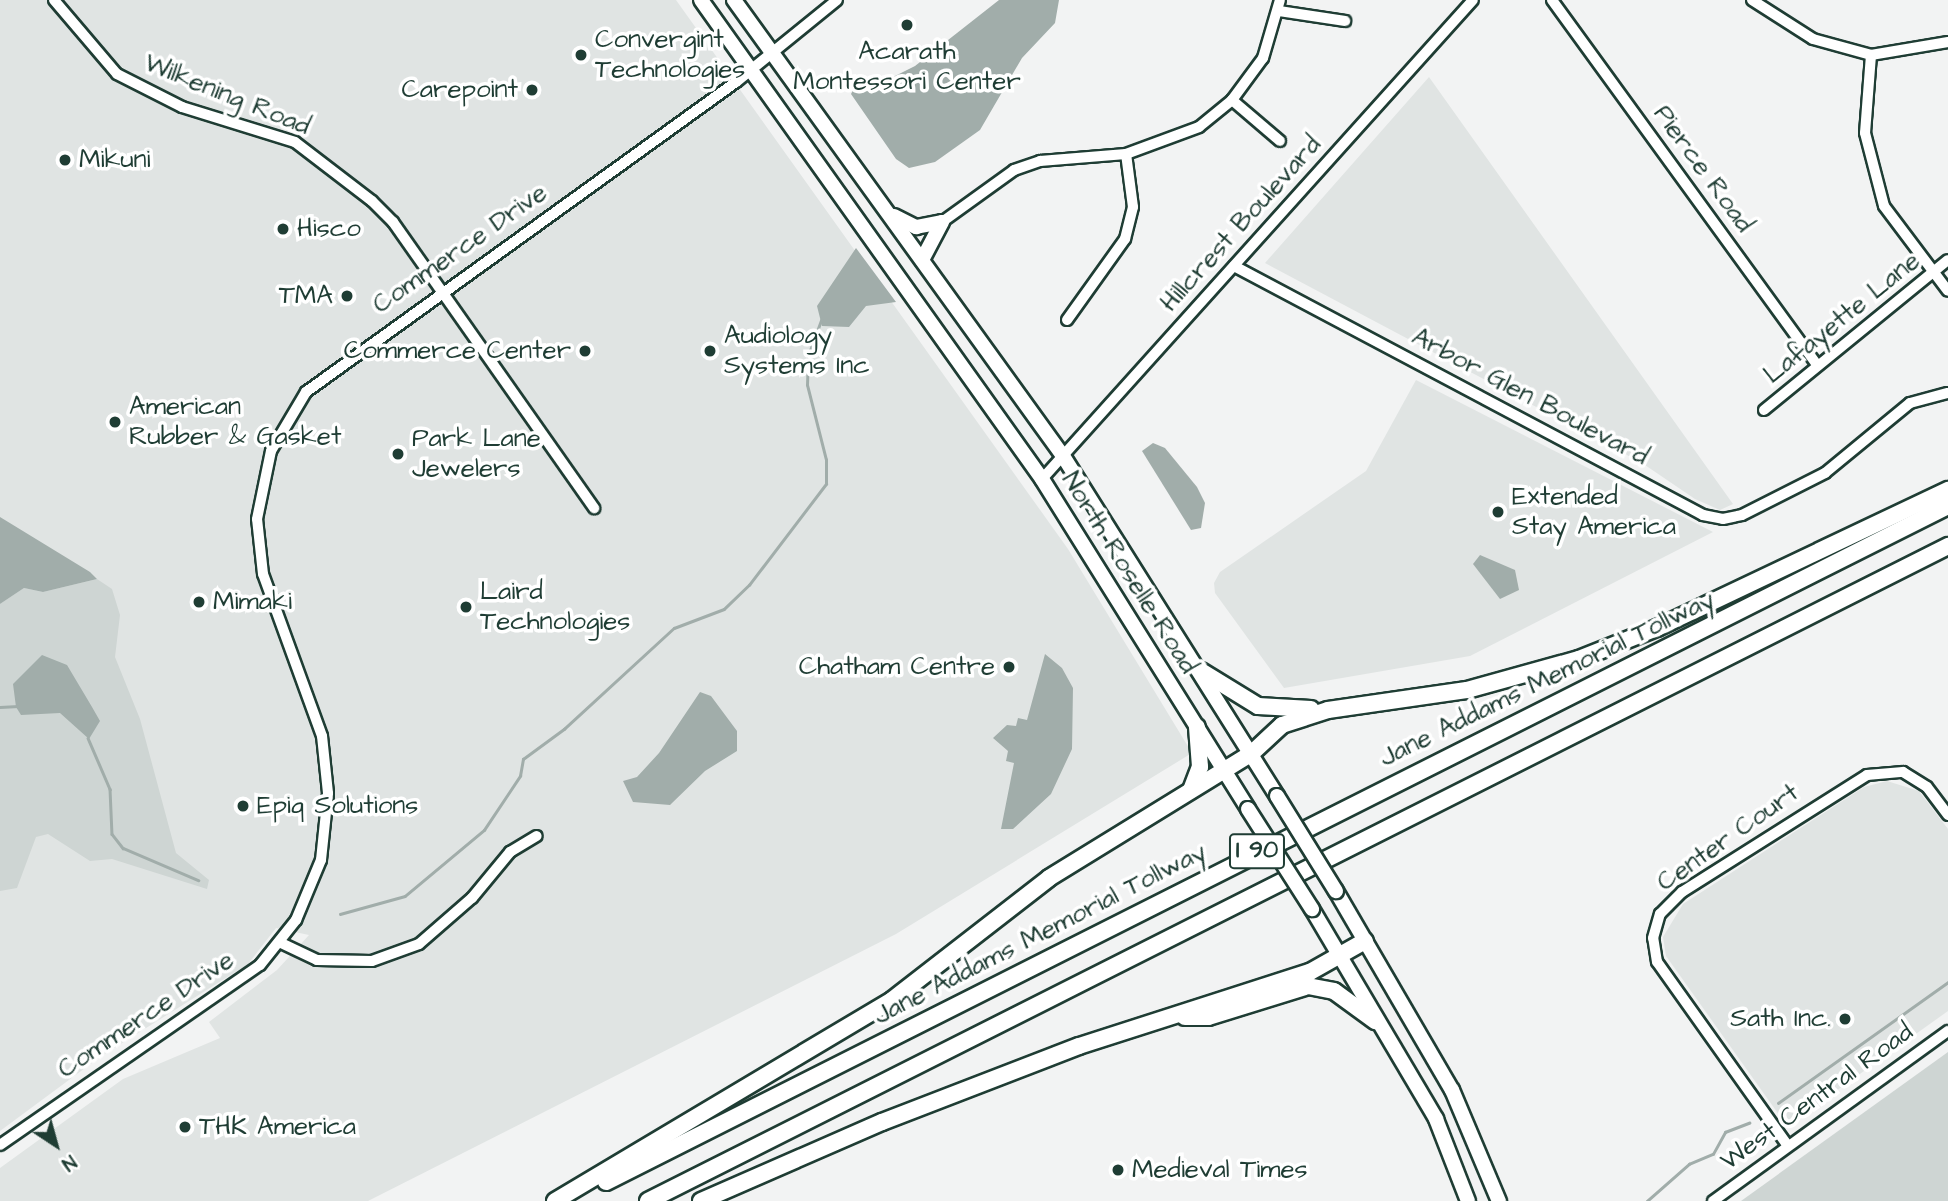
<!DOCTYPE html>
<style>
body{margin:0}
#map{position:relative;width:1948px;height:1201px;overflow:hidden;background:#f2f3f3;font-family:"Architects Daughter",sans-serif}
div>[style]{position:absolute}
.built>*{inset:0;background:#e0e4e3}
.green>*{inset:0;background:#ced5d3}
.water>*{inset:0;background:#a1adaa}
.stream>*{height:2.5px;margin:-1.25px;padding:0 1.25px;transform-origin:1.25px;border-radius:1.25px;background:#a1adaa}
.roads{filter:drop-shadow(2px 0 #1f3d34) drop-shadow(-2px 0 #1f3d34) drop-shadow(0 2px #1f3d34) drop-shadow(0 -2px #1f3d34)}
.minor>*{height:10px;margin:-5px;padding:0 5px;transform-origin:5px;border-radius:5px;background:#fff}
.major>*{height:14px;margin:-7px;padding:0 7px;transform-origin:7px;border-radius:7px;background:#fff}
.highway>*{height:16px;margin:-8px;padding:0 8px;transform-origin:8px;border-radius:8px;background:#fff}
.bridges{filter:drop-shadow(2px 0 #1f3d34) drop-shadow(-2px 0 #1f3d34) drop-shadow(0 2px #1f3d34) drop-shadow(0 -2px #1f3d34)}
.major-bridge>*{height:14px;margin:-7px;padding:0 7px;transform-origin:7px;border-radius:7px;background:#fff}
.dots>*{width:19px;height:19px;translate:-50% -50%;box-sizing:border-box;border:4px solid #fff;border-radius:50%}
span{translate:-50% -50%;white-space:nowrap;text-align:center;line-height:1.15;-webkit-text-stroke:7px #fff;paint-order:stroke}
.shield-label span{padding:2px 5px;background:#fff;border:2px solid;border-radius:5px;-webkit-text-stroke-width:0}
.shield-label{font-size:24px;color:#1f3d34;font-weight:700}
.poi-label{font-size:26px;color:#1f3d34}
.left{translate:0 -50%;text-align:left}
.right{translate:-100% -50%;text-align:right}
.street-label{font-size:26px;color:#1f3d34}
.north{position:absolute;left:21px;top:1110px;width:70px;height:70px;-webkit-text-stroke:5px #fff;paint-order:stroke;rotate:144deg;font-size:19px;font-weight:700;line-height:28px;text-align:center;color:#1f3d34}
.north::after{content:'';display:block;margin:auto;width:24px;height:32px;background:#1f3d34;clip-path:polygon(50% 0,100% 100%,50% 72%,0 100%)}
</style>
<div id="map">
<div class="built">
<div style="clip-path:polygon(0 0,676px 0,1068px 549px,1192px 753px,896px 934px,368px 1201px,0 1201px,0 1168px,123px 1079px,220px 1038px,209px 1022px,277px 970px,309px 935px,276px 928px,248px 964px,100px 1057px,0 1131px)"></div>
<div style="clip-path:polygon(1429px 77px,1733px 504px,1720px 510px,1695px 499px,1642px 463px,1265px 263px)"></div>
<div style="clip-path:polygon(1416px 380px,1713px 532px,1470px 656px,1284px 688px,1215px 593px,1214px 583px,1220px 572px,1366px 471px)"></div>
<div style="clip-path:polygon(1887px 781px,1919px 791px,1948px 829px,1948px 1011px,1787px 1126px,1666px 956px,1663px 937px,1683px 904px,1864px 787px)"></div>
</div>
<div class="green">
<div style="clip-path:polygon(97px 579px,112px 589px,120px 615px,115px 657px,140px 719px,176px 853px,209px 880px,207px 889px,112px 859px,90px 861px,48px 834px,36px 837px,17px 888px,0 891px,0 604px,24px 588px,43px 592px)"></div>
<div style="clip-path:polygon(1948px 1052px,1948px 1201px,1741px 1201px)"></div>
</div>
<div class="water">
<div style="clip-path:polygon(999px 0,1059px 0,1055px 23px,1022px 58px,980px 130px,935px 162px,909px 168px,896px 159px,851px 94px,856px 84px,893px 77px,915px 66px)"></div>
<div style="clip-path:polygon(856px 248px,896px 302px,866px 306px,849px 327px,822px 326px,817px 306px)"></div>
<div style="clip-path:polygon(1153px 443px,1165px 448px,1197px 487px,1205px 503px,1201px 528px,1191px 530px,1142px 451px)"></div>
<div style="clip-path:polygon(0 517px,90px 572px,97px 579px,43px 592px,24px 588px,0 604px)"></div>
<div style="clip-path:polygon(1480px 555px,1515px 570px,1519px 590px,1500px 599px,1473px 564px)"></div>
<div style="clip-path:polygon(1045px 654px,1062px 668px,1073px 688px,1072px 749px,1051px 794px,1013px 829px,1001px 829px,1014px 763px,1006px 761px,1008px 751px,993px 738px,1007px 725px,1016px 726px,1018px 718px,1027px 720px)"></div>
<div style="clip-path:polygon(42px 655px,67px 665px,92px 707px,100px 721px,89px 739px,60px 713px,21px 715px,16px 707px,13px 684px)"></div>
<div style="clip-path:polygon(700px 692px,711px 696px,737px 731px,737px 751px,705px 771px,670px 805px,633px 802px,623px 781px,637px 777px,659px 753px)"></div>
</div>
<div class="stream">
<div style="left:0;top:707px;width:18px;rotate:-3deg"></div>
<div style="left:88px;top:738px;width:56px;rotate:66.7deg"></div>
<div style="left:110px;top:789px;width:45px;rotate:87.5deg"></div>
<div style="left:112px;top:834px;width:18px;rotate:52deg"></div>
<div style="left:123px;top:848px;width:82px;rotate:23.1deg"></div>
<div style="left:340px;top:914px;width:67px;rotate:-15.5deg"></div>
<div style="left:405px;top:896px;width:103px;rotate:-39.9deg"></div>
<div style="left:484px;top:830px;width:65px;rotate:-56.3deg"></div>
<div style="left:520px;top:776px;width:17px;rotate:-80deg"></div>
<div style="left:523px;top:759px;width:51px;rotate:-36.2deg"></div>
<div style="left:564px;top:729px;width:149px;rotate:-42.6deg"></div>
<div style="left:674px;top:628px;width:53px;rotate:-20.8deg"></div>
<div style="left:724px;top:609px;width:35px;rotate:-44deg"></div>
<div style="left:749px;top:585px;width:127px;rotate:-52.7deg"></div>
<div style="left:826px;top:484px;width:24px;rotate:-90deg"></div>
<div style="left:826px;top:460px;width:77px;rotate:-104.2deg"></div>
<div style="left:807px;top:385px;width:29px;rotate:-88deg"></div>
<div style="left:808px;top:356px;width:38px;rotate:-70deg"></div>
<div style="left:1778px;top:1103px;width:209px;rotate:-35.4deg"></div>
<div style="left:1647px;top:1201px;width:56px;rotate:-41.4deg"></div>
<div style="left:1689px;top:1164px;width:26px;rotate:-23deg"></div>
<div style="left:1713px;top:1154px;width:25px;rotate:-61deg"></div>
<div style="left:1725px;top:1132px;width:26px;rotate:-21deg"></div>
</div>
<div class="roads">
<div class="minor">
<div style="left:54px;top:0;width:97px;rotate:49.6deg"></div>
<div style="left:117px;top:74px;width:73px;rotate:26.9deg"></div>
<div style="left:182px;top:107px;width:118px;rotate:17.2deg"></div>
<div style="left:295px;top:142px;width:97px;rotate:37.5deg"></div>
<div style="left:372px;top:201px;width:30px;rotate:45deg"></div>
<div style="left:393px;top:222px;width:350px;rotate:54.9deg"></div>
<div style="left:1552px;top:0;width:451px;rotate:54deg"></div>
<div style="left:1752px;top:0;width:72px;rotate:32.6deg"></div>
<div style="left:1813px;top:39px;width:60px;rotate:15.4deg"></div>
<div style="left:1871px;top:55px;width:78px;rotate:-9.6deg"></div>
<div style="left:1279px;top:11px;width:67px;rotate:8.6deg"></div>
<div style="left:1871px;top:55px;width:78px;rotate:94.4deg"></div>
<div style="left:1865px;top:133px;width:75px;rotate:75.4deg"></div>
<div style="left:1884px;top:206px;width:106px;rotate:53deg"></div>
<div style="left:1232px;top:100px;width:63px;rotate:40.5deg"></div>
<div style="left:942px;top:222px;width:89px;rotate:-35.8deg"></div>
<div style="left:1014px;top:170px;width:28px;rotate:-19deg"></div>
<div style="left:1040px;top:161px;width:86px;rotate:-4.7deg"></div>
<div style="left:1126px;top:154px;width:78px;rotate:-20.3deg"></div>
<div style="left:1199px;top:127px;width:43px;rotate:-39.3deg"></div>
<div style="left:1232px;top:100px;width:52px;rotate:-53.6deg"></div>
<div style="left:1263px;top:58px;width:60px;rotate:-73.7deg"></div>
<div style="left:1234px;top:266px;width:531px;rotate:27.96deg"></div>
<div style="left:1703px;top:515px;width:20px;rotate:11deg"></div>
<div style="left:1723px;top:519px;width:19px;rotate:-12deg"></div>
<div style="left:1742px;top:515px;width:93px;rotate:-26.8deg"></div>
<div style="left:1825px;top:473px;width:110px;rotate:-39.5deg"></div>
<div style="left:1910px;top:403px;width:39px;rotate:-15deg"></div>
<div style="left:1067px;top:320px;width:100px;rotate:-54.4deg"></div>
<div style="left:1125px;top:239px;width:33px;rotate:-76deg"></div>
<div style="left:1133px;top:207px;width:53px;rotate:-97.5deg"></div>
<div style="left:1764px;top:410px;width:237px;rotate:-39.2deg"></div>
<div style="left:1042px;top:479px;width:644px;rotate:-48.02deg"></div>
<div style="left:279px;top:942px;width:42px;rotate:25.3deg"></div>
<div style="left:317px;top:960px;width:55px;rotate:1deg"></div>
<div style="left:372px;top:961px;width:50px;rotate:-19.9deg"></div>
<div style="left:419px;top:944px;width:70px;rotate:-41deg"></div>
<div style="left:472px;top:898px;width:60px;rotate:-50.4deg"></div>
<div style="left:510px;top:852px;width:31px;rotate:-31deg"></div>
<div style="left:0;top:1145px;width:316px;rotate:-34.7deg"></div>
<div style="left:260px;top:965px;width:58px;rotate:-51.3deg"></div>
<div style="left:296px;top:920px;width:65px;rotate:-67.4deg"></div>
<div style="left:321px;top:860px;width:67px;rotate:-84deg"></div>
<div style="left:328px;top:793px;width:57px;rotate:-96deg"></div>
<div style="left:322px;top:736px;width:172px;rotate:-110deg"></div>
<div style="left:263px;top:574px;width:55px;rotate:-96.2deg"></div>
<div style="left:257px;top:519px;width:69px;rotate:-78.4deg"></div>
<div style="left:271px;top:451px;width:69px;rotate:-59.3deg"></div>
<div style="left:306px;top:392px;width:530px;rotate:-35.79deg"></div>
<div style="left:736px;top:82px;width:130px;rotate:-39.1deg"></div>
<div style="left:1788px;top:1146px;width:226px;rotate:-125.4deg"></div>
<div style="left:1657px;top:962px;width:24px;rotate:-99deg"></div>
<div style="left:1653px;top:938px;width:25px;rotate:-74deg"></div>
<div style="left:1660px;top:914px;width:31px;rotate:-45deg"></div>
<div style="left:1682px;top:892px;width:219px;rotate:-32.3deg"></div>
<div style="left:1867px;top:775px;width:36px;rotate:-5deg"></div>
<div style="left:1903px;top:772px;width:28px;rotate:32deg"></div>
<div style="left:1927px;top:787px;width:35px;rotate:53deg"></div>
<div style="left:1713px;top:1201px;width:290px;rotate:-35.9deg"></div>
</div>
<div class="major">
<div style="left:701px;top:0;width:588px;rotate:54.55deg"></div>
<div style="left:1042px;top:479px;width:389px;rotate:58deg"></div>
<div style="left:734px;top:0;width:562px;rotate:54.19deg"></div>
<div style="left:1063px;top:456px;width:402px;rotate:57.8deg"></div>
<div style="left:894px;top:216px;width:25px;rotate:27deg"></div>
<div style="left:916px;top:227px;width:26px;rotate:-11deg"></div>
<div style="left:922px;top:260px;width:43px;rotate:-62.2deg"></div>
<div style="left:1336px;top:891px;width:230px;rotate:59.8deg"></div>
<div style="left:1452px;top:1090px;width:121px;rotate:67.1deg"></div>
<div style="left:1312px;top:909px;width:244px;rotate:59.4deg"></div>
<div style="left:1436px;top:1119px;width:88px;rotate:68.7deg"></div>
</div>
<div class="highway">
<div style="left:1201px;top:671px;width:67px;rotate:31.6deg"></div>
<div style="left:1258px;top:706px;width:53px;rotate:3.2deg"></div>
<div style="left:1191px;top:790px;width:25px;rotate:-69deg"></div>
<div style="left:1200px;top:767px;width:40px;rotate:-94.3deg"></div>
<div style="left:1185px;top:1017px;width:23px"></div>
<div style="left:1208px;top:1017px;width:105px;rotate:-17.2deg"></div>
<div style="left:1308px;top:986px;width:26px;rotate:11deg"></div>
<div style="left:1334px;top:991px;width:51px;rotate:36.2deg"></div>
<div style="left:606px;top:1182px;width:1503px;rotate:-26.74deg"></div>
<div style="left:555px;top:1201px;width:392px;rotate:-30.8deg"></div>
<div style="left:892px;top:1000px;width:199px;rotate:-37.8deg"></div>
<div style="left:1049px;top:878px;width:238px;rotate:-31.6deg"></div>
<div style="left:1252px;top:753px;width:41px;rotate:-43deg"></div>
<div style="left:1282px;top:725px;width:48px;rotate:-18.1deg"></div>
<div style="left:1328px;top:710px;width:140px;rotate:-8.2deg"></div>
<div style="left:1467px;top:690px;width:116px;rotate:-15.5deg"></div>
<div style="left:1579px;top:659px;width:84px;rotate:-21.7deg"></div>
<div style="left:1657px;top:628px;width:322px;rotate:-25.4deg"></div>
<div style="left:648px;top:1201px;width:1456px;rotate:-26.74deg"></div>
<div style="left:701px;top:1201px;width:197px;rotate:-23.6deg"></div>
<div style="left:882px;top:1122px;width:211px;rotate:-21.1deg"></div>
<div style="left:1079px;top:1046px;width:243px;rotate:-17.8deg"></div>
<div style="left:1310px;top:972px;width:63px;rotate:-29.4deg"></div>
</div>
</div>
<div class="bridges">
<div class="major-bridge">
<div style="left:1277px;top:796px;width:112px;rotate:58.2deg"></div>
<div style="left:1248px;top:809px;width:119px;rotate:57.4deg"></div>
</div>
</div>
<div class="dots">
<div style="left:907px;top:25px;background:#1f3d34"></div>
<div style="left:581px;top:55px;background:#1f3d34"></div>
<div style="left:532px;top:90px;background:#1f3d34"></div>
<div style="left:65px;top:160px;background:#1f3d34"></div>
<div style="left:283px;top:229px;background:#1f3d34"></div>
<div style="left:347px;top:296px;background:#1f3d34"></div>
<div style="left:585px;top:351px;background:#1f3d34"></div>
<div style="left:710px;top:351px;background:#1f3d34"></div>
<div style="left:115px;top:422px;background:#1f3d34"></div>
<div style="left:398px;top:454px;background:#1f3d34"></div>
<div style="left:1498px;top:512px;background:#1f3d34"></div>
<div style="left:199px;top:602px;background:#1f3d34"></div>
<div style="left:466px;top:607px;background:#1f3d34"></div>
<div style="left:1009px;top:667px;background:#1f3d34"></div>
<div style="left:243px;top:806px;background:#1f3d34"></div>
<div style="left:1845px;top:1019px;background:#1f3d34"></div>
<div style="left:185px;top:1127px;background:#1f3d34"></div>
<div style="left:1118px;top:1170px;background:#1f3d34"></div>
</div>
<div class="shield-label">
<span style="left:1257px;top:851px">I 90</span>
</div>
<div class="poi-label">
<span class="left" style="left:595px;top:55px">Convergint<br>Technologies</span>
<span style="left:907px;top:67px">Acarath<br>Montessori Center</span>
<span class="right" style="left:518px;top:90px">Carepoint</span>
<span class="left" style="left:79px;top:160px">Mikuni</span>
<span class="left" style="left:297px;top:229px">Hisco</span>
<span class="right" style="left:333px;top:296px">TMA</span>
<span class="left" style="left:724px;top:351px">Audiology<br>Systems Inc</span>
<span class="right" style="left:571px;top:351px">Commerce Center</span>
<span class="left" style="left:129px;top:422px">American<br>Rubber &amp; Gasket</span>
<span class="left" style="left:412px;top:454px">Park Lane<br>Jewelers</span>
<span class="left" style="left:1512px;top:512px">Extended<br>Stay America</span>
<span class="left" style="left:480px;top:607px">Laird<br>Technologies</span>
<span class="left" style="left:213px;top:602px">Mimaki</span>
<span class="right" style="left:995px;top:667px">Chatham Centre</span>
<span class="left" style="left:257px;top:806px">Epiq Solutions</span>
<span class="right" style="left:1831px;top:1019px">Sath Inc.</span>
<span class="left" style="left:199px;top:1127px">THK America</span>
<span class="left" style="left:1132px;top:1170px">Medieval Times</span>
</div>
<div class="street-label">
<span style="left:227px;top:95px;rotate:22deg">Wilkening Road</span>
<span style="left:1703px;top:169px;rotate:54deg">Pierce Road</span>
<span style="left:1241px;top:224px;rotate:-48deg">Hillcrest Boulevard</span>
<span style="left:460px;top:249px;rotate:-35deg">Commerce Drive</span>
<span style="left:1842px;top:318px;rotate:-39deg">Lafayette Lane</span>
<span style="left:1530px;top:397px;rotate:28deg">Arbor Glen Boulevard</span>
<span style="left:1129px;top:573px;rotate:58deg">North Roselle Road</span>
<span style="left:1547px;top:679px;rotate:-26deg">Jane Addams Memorial Tollway</span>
<span style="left:1728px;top:838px;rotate:-35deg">Center Court</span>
<span style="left:1040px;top:934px;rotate:-27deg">Jane Addams Memorial Tollway</span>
<span style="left:146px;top:1015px;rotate:-34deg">Commerce Drive</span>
<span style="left:1817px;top:1097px;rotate:-36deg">West Central Road</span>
</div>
<div class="north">N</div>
</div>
